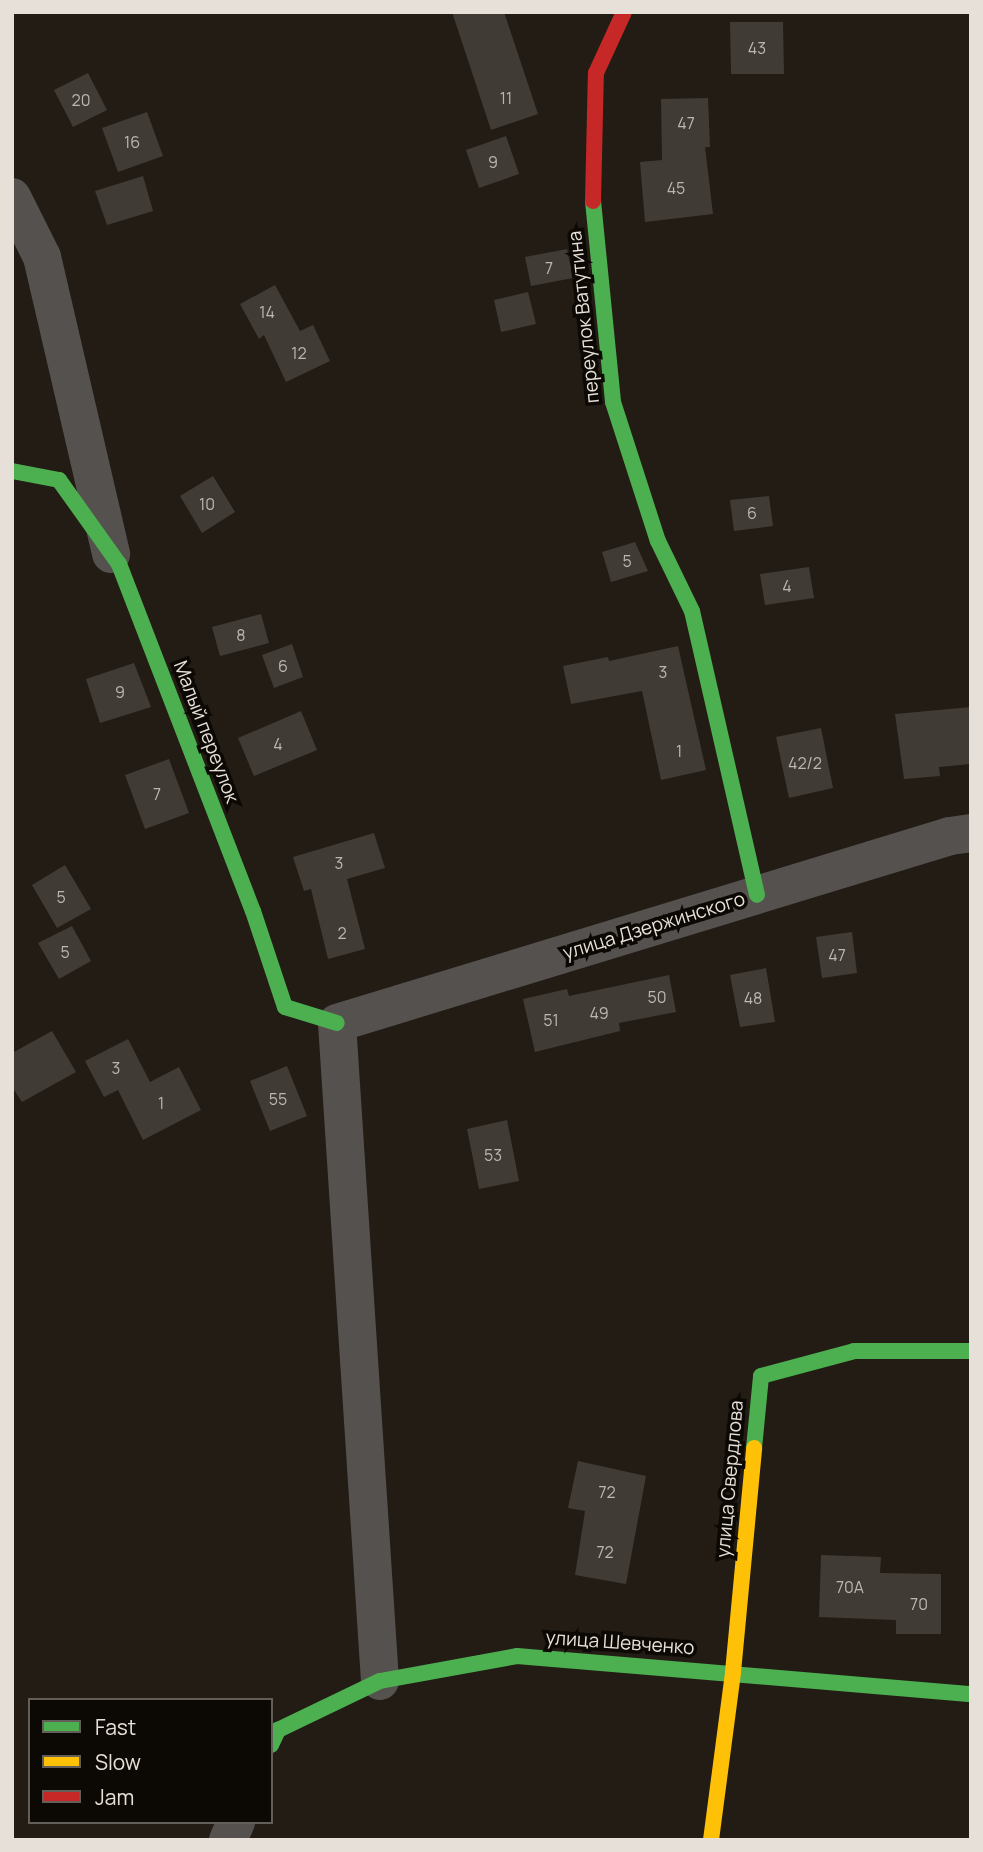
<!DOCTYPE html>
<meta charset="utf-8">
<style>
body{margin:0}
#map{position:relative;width:983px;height:1852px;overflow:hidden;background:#221c15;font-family:Manrope,sans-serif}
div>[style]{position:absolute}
.building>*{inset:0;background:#413b36}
.street>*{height:38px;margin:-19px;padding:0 19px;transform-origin:19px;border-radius:19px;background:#54514f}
.fast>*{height:16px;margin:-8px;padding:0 8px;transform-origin:8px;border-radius:8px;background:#4caf50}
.slow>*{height:16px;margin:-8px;padding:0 8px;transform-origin:8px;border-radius:8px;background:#ffc107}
.jam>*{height:16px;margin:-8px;padding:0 8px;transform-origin:8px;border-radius:8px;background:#c62828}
span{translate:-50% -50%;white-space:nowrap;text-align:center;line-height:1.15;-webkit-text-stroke:7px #0c0804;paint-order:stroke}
.number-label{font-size:16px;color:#beb7b0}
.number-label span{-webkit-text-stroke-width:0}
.street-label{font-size:19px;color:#e7e0d8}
.frame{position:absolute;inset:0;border:14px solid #e7e0d8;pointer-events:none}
.legend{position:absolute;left:28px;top:1698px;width:245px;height:126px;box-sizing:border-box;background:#0c0804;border:2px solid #645e59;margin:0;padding:9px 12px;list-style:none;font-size:21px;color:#e7e0d8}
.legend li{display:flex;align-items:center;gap:14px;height:35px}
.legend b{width:35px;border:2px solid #645e59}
</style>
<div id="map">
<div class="building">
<div style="clip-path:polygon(452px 12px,504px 12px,538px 114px,491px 130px)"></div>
<div style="clip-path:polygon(730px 22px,783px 22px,784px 74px,731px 74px)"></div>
<div style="clip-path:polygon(88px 73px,107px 110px,73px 127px,54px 90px)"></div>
<div style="clip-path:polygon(708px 98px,710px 147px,705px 147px,713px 214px,645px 222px,640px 162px,662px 160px,661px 99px)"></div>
<div style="clip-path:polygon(147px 112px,163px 156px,118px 172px,102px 128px)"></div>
<div style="clip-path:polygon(506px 136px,519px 174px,479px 188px,466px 150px)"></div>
<div style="clip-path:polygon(143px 176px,153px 211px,107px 225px,95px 191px)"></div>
<div style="clip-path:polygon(567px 249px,573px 278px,531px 286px,525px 257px)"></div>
<div style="clip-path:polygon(275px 285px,300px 331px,313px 325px,330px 361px,286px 382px,264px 335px,259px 339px,240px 304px)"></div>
<div style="clip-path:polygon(528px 292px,536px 324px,501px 332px,494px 300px)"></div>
<div style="clip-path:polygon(213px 476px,235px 512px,202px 533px,180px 496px)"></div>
<div style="clip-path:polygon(769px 496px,773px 526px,734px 531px,730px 500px)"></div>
<div style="clip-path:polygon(635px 542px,648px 571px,611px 582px,602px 552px)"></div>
<div style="clip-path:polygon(809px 567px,814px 598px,765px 605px,760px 574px)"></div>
<div style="clip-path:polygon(261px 614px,269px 643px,220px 656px,212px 627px)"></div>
<div style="clip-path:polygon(292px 644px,303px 677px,274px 688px,262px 655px)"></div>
<div style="clip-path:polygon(678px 646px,706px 770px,661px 780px,642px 691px,571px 704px,563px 666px,608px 657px,609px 661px)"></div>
<div style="clip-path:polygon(134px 663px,151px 707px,100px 723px,86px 679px)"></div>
<div style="clip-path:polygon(971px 707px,971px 764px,939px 767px,940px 776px,904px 779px,895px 714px)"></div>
<div style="clip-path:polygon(301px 711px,317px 750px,254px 776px,238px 738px)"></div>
<div style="clip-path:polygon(821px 728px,833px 788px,789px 798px,776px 737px)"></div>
<div style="clip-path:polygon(169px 759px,189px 813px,145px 829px,125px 775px)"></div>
<div style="clip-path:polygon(374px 833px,385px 868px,347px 879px,365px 949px,328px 959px,311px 889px,304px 891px,293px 857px)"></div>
<div style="clip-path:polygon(65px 865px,91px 909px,57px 928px,32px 885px)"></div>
<div style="clip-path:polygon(72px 926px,91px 961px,59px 979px,38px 943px)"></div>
<div style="clip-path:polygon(852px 932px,857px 973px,822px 978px,816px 937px)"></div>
<div style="clip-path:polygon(766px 968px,775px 1022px,740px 1027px,730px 975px)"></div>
<div style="clip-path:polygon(669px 975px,676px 1012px,619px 1023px,620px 1031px,535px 1052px,523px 999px,567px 989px,569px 996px)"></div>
<div style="clip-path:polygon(52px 1031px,76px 1072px,22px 1102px,12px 1087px,12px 1053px)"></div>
<div style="clip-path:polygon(128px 1039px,150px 1082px,179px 1067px,201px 1110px,143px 1140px,118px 1090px,104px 1097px,85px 1061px)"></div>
<div style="clip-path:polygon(287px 1066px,307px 1116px,270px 1131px,250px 1081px)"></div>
<div style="clip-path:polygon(507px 1120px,519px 1181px,479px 1189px,467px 1129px)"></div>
<div style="clip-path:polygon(578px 1461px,646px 1476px,626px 1584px,575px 1575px,585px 1511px,568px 1508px)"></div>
<div style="clip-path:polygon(821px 1555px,881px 1557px,880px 1573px,941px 1574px,941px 1634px,896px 1634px,896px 1620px,819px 1617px)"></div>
</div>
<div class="street">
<div style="left:12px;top:197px;width:67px;rotate:63.4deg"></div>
<div style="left:42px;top:257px;width:305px;rotate:76.9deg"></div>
<div style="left:380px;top:1681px;width:659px;rotate:-93.74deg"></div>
<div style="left:337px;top:1023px;width:641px;rotate:-16.96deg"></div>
<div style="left:950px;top:836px;width:21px;rotate:-8deg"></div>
<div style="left:228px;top:1840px;width:20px;rotate:-66deg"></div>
</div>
<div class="fast">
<div style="left:593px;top:201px;width:202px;rotate:84.3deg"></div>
<div style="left:613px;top:402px;width:146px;rotate:72.1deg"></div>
<div style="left:658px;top:541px;width:78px;rotate:64.1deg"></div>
<div style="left:692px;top:611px;width:291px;rotate:77.1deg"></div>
<div style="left:12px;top:471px;width:48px;rotate:10.8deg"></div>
<div style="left:59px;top:480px;width:103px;rotate:54.5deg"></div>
<div style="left:119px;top:564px;width:372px;rotate:68.9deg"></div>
<div style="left:253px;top:911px;width:101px;rotate:71.6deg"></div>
<div style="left:285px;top:1007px;width:54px;rotate:17.1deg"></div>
<div style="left:754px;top:1448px;width:72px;rotate:-84.4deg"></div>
<div style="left:761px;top:1376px;width:96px;rotate:-15deg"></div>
<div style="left:854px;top:1351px;width:117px"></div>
<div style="left:271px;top:1745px;width:17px;rotate:-65deg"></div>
<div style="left:278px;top:1730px;width:113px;rotate:-25.7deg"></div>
<div style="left:380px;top:1681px;width:139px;rotate:-10.3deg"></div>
<div style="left:517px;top:1656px;width:456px;rotate:4.8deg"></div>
</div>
<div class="slow">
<div style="left:711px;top:1840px;width:169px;rotate:-82.5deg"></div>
<div style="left:733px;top:1672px;width:225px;rotate:-84.6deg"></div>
</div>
<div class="jam">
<div style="left:593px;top:201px;width:128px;rotate:-88.7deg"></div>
<div style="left:596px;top:73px;width:67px;rotate:-65.3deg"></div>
</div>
<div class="number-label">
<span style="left:757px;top:48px">43</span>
<span style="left:506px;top:98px">11</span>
<span style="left:81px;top:100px">20</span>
<span style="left:686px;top:123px">47</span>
<span style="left:132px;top:142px">16</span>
<span style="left:493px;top:162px">9</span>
<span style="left:676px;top:188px">45</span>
<span style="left:549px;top:268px">7</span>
<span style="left:267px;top:312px">14</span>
<span style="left:299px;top:353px">12</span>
<span style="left:207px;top:504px">10</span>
<span style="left:752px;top:513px">6</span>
<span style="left:627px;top:561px">5</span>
<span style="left:787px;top:586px">4</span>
<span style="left:241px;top:635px">8</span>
<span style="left:283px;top:666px">6</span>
<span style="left:663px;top:672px">3</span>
<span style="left:120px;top:692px">9</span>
<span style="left:278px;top:744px">4</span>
<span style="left:679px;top:751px">1</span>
<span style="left:805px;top:763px">42/2</span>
<span style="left:157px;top:794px">7</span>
<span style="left:339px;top:863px">3</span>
<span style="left:61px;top:897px">5</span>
<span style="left:342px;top:933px">2</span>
<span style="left:65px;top:952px">5</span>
<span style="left:837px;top:955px">47</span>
<span style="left:657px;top:997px">50</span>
<span style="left:753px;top:998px">48</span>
<span style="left:599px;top:1013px">49</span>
<span style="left:551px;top:1020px">51</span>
<span style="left:116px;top:1068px">3</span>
<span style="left:278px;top:1099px">55</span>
<span style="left:161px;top:1103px">1</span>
<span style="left:493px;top:1155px">53</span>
<span style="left:607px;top:1492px">72</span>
<span style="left:605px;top:1552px">72</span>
<span style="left:850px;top:1587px">70А</span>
<span style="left:919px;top:1604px">70</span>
</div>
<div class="street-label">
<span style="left:584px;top:317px;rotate:-96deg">переулок Ватутина</span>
<span style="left:206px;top:732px;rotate:69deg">Малый переулок</span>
<span style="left:654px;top:926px;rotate:-17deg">улица Дзержинского</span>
<span style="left:730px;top:1479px;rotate:-85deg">улица Свердлова</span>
<span style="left:620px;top:1643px;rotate:4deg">улица Шевченко</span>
</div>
<div class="frame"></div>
<ul class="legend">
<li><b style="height:9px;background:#4caf50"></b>Fast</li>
<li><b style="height:9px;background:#ffc107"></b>Slow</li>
<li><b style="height:9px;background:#c62828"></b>Jam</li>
</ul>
</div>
